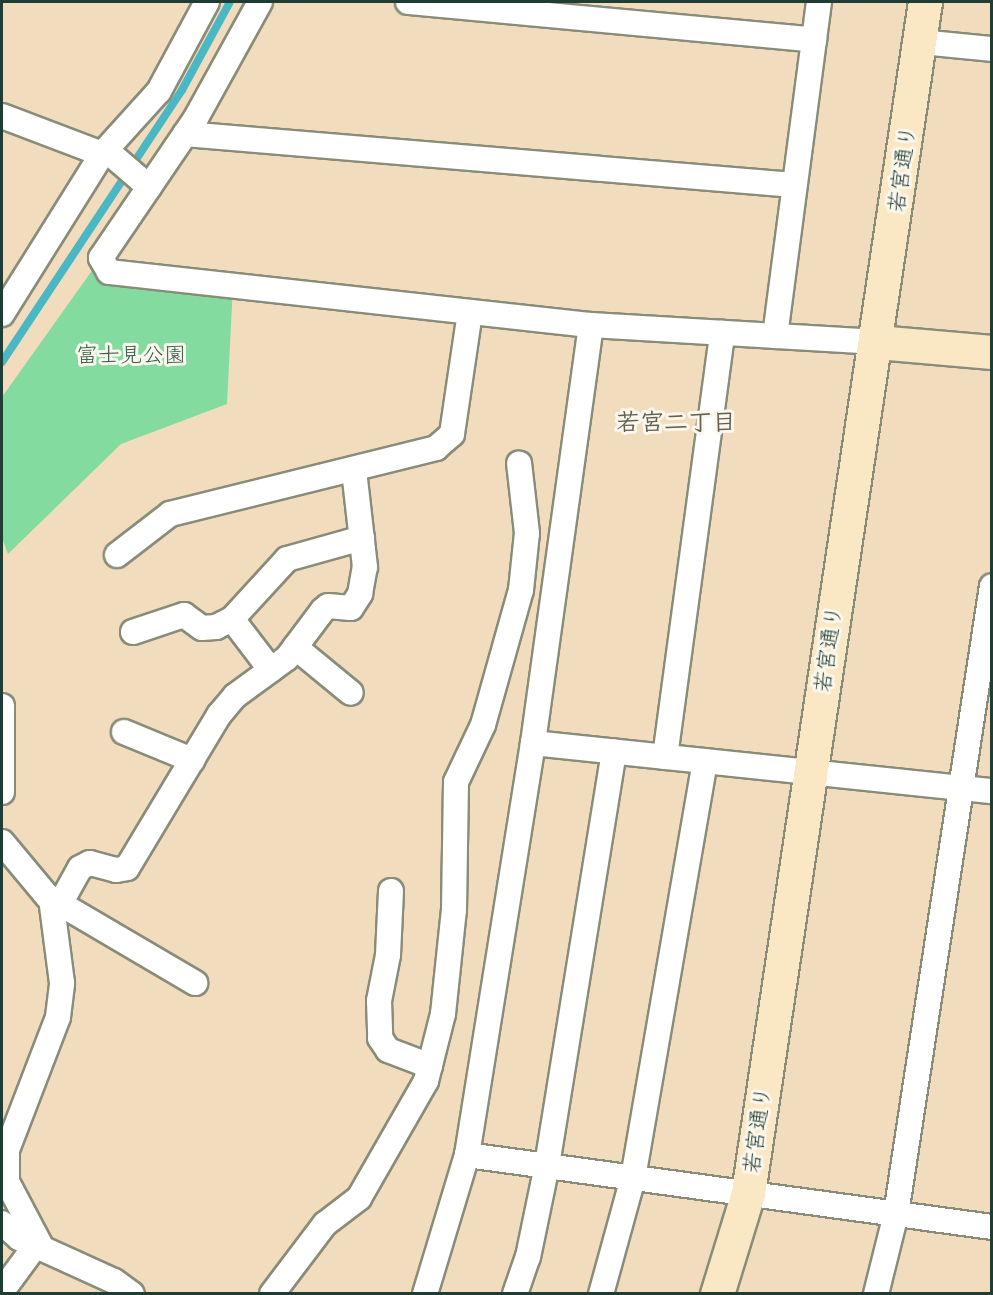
<!DOCTYPE html>
<meta charset="utf-8">
<style>
body{margin:0}
#map{position:relative;width:993px;height:1295px;overflow:hidden;background:#f2dcbe;font-family:Sriracha,"Klee One",sans-serif}
div>[style]{position:absolute}
.green>*{inset:0;background:#83db9f}
.stream>*{height:8px;margin:-4px;padding:0 4px;transform-origin:4px;border-radius:4px;background:#4ab7c5}
.roads{filter:drop-shadow(2px 0 #888c79) drop-shadow(-2px 0 #888c79) drop-shadow(0 2px #888c79) drop-shadow(0 -2px #888c79)}
.street>*{height:24px;margin:-12px;padding:0 12px;transform-origin:12px;border-radius:12px;background:#fff}
.secondary>*{height:33px;margin:-16.5px;padding:0 16.5px;transform-origin:16.5px;border-radius:16.5px;background:#fae7c3}
span{translate:-50% -50%;white-space:nowrap;text-align:center;line-height:1.15;-webkit-text-stroke:6px #fbf7ec;paint-order:stroke}
.street-label{font-size:22px;color:#1f3d34}
.park-label{font-size:22px;color:#335d49}
.neighbourhood-label{font-size:24px;color:#636050;font-weight:700}
.frame{position:absolute;inset:0;border:3px solid #1f3d34;pointer-events:none}
</style>
<div id="map">
<div class="green">
<div style="clip-path:polygon(101px 258px,233px 286px,227px 404px,121px 444px,8px 554px,2px 538px,2px 397px)"></div>
</div>
<div class="stream">
<div style="left:2px;top:362px;width:326px;rotate:-56.5deg"></div>
<div style="left:182px;top:90px;width:100px;rotate:-61.4deg"></div>
</div>
<div class="roads">
<div class="street">
<div style="left:260px;top:2px;width:132px;rotate:118.9deg"></div>
<div style="left:196px;top:118px;width:169px;rotate:124.2deg"></div>
<div style="left:101px;top:258px;width:16px;rotate:60deg"></div>
<div style="left:109px;top:272px;width:485px;rotate:6.3deg"></div>
<div style="left:591px;top:325px;width:287px;rotate:3.4deg"></div>
<div style="left:408px;top:2px;width:408px;rotate:5.3deg"></div>
<div style="left:921px;top:42px;width:71px;rotate:5.6deg"></div>
<div style="left:2px;top:116px;width:107px;rotate:20.8deg"></div>
<div style="left:185px;top:134px;width:611px;rotate:4.79deg"></div>
<div style="left:106px;top:150px;width:57px;rotate:40.7deg"></div>
<div style="left:2px;top:314px;width:189px;rotate:-58deg"></div>
<div style="left:102px;top:154px;width:85px;rotate:-47.9deg"></div>
<div style="left:159px;top:91px;width:101px;rotate:-61.7deg"></div>
<div style="left:775px;top:336px;width:337px;rotate:-82.5deg"></div>
<div style="left:117px;top:555px;width:67px;rotate:-37.7deg"></div>
<div style="left:170px;top:514px;width:274px;rotate:-13.9deg"></div>
<div style="left:436px;top:448px;width:21px;rotate:-41deg"></div>
<div style="left:452px;top:434px;width:123px;rotate:-81.6deg"></div>
<div style="left:232px;top:619px;width:64px;rotate:52.6deg"></div>
<div style="left:133px;top:632px;width:54px;rotate:-18.4deg"></div>
<div style="left:184px;top:615px;width:22px;rotate:36deg"></div>
<div style="left:202px;top:628px;width:14px;rotate:-4deg"></div>
<div style="left:216px;top:627px;width:18px;rotate:-27deg"></div>
<div style="left:232px;top:619px;width:81px;rotate:-47.5deg"></div>
<div style="left:287px;top:559px;width:78px;rotate:-15.6deg"></div>
<div style="left:295px;top:647px;width:72px;rotate:39.4deg"></div>
<div style="left:2px;top:706px;width:86px;rotate:90deg"></div>
<div style="left:124px;top:732px;width:74px;rotate:22.4deg"></div>
<div style="left:533px;top:743px;width:462px;rotate:6deg"></div>
<div style="left:665px;top:757px;width:428px;rotate:-82.3deg"></div>
<div style="left:2px;top:842px;width:70px;rotate:50.2deg"></div>
<div style="left:47px;top:896px;width:172px;rotate:30.4deg"></div>
<div style="left:391px;top:891px;width:64px;rotate:92.7deg"></div>
<div style="left:388px;top:955px;width:47px;rotate:101.1deg"></div>
<div style="left:379px;top:1001px;width:37px;rotate:88deg"></div>
<div style="left:380px;top:1038px;width:14px;rotate:56deg"></div>
<div style="left:388px;top:1050px;width:45px;rotate:20.9deg"></div>
<div style="left:60px;top:904px;width:41px;rotate:-60.9deg"></div>
<div style="left:80px;top:868px;width:11px;rotate:-27deg"></div>
<div style="left:90px;top:863px;width:27px;rotate:15deg"></div>
<div style="left:116px;top:870px;width:11px;rotate:-10deg"></div>
<div style="left:127px;top:868px;width:179px;rotate:-59deg"></div>
<div style="left:219px;top:715px;width:25px;rotate:-50deg"></div>
<div style="left:235px;top:696px;width:64px;rotate:-36.2deg"></div>
<div style="left:287px;top:658px;width:60px;rotate:-53.1deg"></div>
<div style="left:323px;top:610px;width:6px;rotate:-39deg"></div>
<div style="left:328px;top:606px;width:23px;rotate:5deg"></div>
<div style="left:351px;top:608px;width:17px;rotate:-57deg"></div>
<div style="left:360px;top:594px;width:27px;rotate:-80deg"></div>
<div style="left:365px;top:567px;width:97px;rotate:-96.5deg"></div>
<div style="left:467px;top:1155px;width:530px;rotate:7.81deg"></div>
<div style="left:2px;top:1223px;width:23px;rotate:41deg"></div>
<div style="left:19px;top:1238px;width:104px;rotate:24.4deg"></div>
<div style="left:114px;top:1281px;width:22px;rotate:36deg"></div>
<div style="left:42px;top:1248px;width:75px;rotate:-117.9deg"></div>
<div style="left:7px;top:1182px;width:32px;rotate:-90deg"></div>
<div style="left:7px;top:1150px;width:142px;rotate:-69deg"></div>
<div style="left:58px;top:1017px;width:34px;rotate:-83deg"></div>
<div style="left:62px;top:983px;width:86px;rotate:-97.4deg"></div>
<div style="left:2px;top:1291px;width:57px;rotate:-53.5deg"></div>
<div style="left:272px;top:1294px;width:88px;rotate:-52.9deg"></div>
<div style="left:325px;top:1224px;width:43px;rotate:-37.4deg"></div>
<div style="left:359px;top:1198px;width:135px;rotate:-60.2deg"></div>
<div style="left:426px;top:1081px;width:69px;rotate:-75.8deg"></div>
<div style="left:443px;top:1014px;width:105px;rotate:-84deg"></div>
<div style="left:454px;top:910px;width:128px;rotate:-89.1deg"></div>
<div style="left:456px;top:782px;width:63px;rotate:-64.7deg"></div>
<div style="left:483px;top:725px;width:140px;rotate:-74.3deg"></div>
<div style="left:521px;top:590px;width:57px;rotate:-84deg"></div>
<div style="left:527px;top:533px;width:70px;rotate:-96.5deg"></div>
<div style="left:425px;top:1294px;width:145px;rotate:-73.2deg"></div>
<div style="left:467px;top:1155px;width:417px;rotate:-80.9deg"></div>
<div style="left:533px;top:743px;width:422px;rotate:-82.1deg"></div>
<div style="left:515px;top:1294px;width:39px;rotate:-71deg"></div>
<div style="left:528px;top:1257px;width:94px;rotate:-78.3deg"></div>
<div style="left:547px;top:1165px;width:419px;rotate:-80.8deg"></div>
<div style="left:601px;top:1294px;width:120px;rotate:-74.6deg"></div>
<div style="left:633px;top:1178px;width:423px;rotate:-80.2deg"></div>
<div style="left:876px;top:1294px;width:82px;rotate:-76deg"></div>
<div style="left:896px;top:1214px;width:635px;rotate:-81.31deg"></div>
</div>
<div class="secondary">
<div style="left:877px;top:342px;width:115px;rotate:5deg"></div>
<div style="left:717px;top:1294px;width:106px;rotate:-72.9deg"></div>
<div style="left:748px;top:1193px;width:1204px;rotate:-81.55deg"></div>
</div>
</div>
<div class="street-label">
<span style="left:902px;top:169px;rotate:-82deg">若宮通り</span>
<span style="left:828px;top:649px;rotate:-82deg">若宮通り</span>
<span style="left:757px;top:1130px;rotate:-82deg">若宮通り</span>
</div>
<div class="park-label">
<span style="left:131px;top:355px">富士見公園</span>
</div>
<div class="neighbourhood-label">
<span style="left:676px;top:423px">若宮二丁目</span>
</div>
<div class="frame"></div>
</div>
